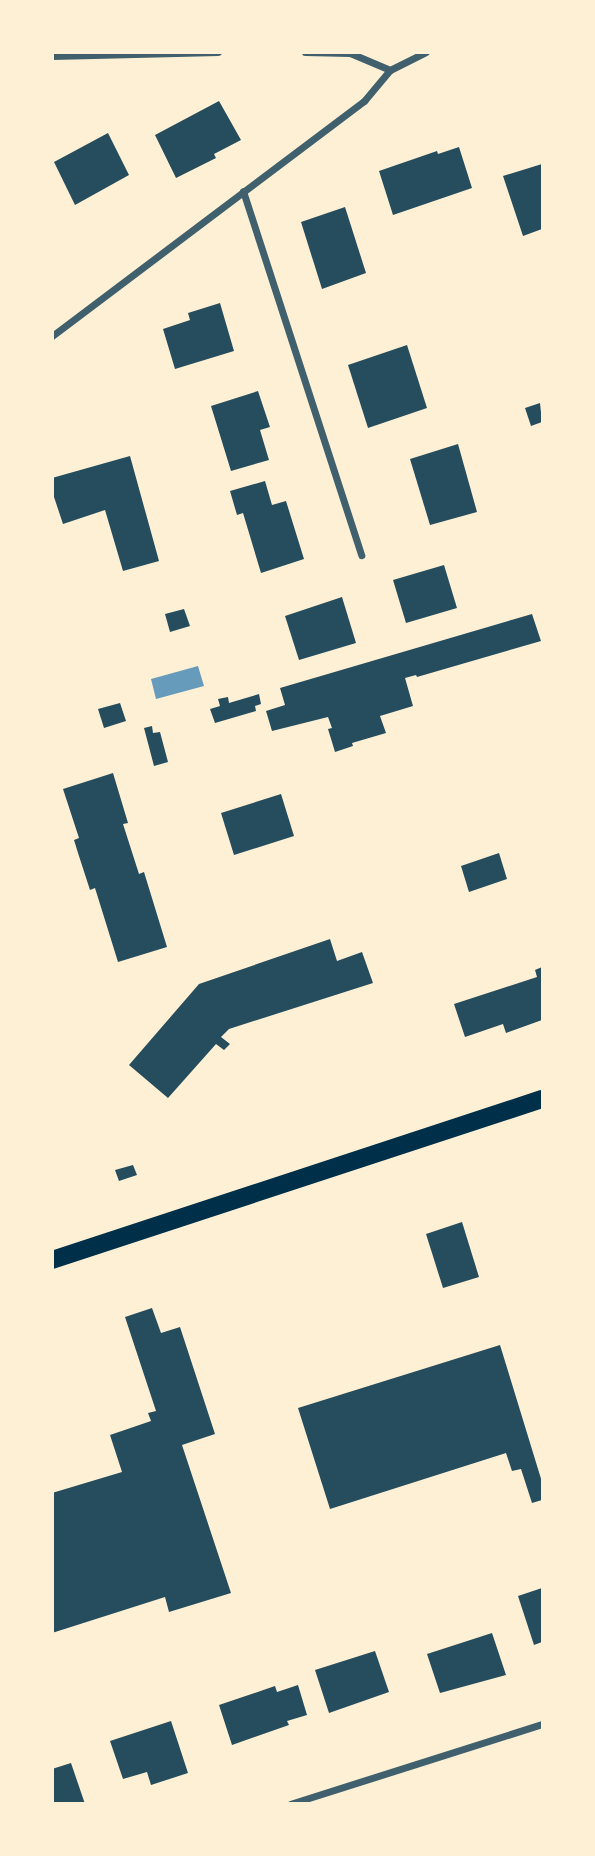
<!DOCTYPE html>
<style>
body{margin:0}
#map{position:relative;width:595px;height:1856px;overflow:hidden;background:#fdf0d5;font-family:"Space Grotesk",sans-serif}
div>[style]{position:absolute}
.water>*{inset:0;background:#669bbc}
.building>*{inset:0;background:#264d5e}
.minor>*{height:7px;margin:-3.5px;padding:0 3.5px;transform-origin:3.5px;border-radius:3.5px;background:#3f606c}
.primary>*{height:18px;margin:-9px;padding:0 9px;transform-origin:9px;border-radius:9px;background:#003049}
span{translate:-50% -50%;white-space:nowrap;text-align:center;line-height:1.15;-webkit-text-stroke:5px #fdf0d5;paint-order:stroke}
.frame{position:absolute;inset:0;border:54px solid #fdf0d5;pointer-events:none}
</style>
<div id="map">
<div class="water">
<div style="clip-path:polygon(198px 666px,204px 686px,156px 699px,151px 679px)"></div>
</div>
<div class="building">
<div style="clip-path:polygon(219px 101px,241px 140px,214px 154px,216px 158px,176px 178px,155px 135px)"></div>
<div style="clip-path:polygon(108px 133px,129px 175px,75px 205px,54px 162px)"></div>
<div style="clip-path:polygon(459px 147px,472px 188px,393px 215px,379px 171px,437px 151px,438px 154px)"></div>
<div style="clip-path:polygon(542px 164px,542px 229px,523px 236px,503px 176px)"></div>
<div style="clip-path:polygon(345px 207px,366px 273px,322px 289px,301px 222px)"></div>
<div style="clip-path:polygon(220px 303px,234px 351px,175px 369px,163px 329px,190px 320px,188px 313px)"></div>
<div style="clip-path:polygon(407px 345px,427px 408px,368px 428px,348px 365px)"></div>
<div style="clip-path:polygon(258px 391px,270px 427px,260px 430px,269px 460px,231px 471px,211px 406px)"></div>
<div style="clip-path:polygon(540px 403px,542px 422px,531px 426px,525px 408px)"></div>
<div style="clip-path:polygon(458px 444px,477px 512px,430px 525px,410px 459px)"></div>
<div style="clip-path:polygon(130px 456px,159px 561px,123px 571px,105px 510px,63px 524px,52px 491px,52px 478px)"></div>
<div style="clip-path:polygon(265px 481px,272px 505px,286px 501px,304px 559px,261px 573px,243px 513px,237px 515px,230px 491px)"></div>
<div style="clip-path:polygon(444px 565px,457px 608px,406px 623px,393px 580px)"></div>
<div style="clip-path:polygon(342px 597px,356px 643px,299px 660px,285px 616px)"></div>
<div style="clip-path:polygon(184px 609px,190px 626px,170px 632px,165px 614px)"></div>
<div style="clip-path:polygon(532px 614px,541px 641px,417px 677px,416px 675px,405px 678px,413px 706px,380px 716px,386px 733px,352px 743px,353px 746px,335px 752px,328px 729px,332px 728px,328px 717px,272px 731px,266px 711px,285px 705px,280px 688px)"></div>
<div style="clip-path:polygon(259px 694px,261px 704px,255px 706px,256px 711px,215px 723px,210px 709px,220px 706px,218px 699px,228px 697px,229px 703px)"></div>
<div style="clip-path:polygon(120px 703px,126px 721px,104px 728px,98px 709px)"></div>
<div style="clip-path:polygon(152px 726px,153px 733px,160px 732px,168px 762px,154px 766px,144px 728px)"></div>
<div style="clip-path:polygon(113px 773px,128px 823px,123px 824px,139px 874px,144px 872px,167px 947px,118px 962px,95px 888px,90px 890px,78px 853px,74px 840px,79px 838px,63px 789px)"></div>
<div style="clip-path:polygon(281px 794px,294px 836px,234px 855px,221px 813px)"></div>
<div style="clip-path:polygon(499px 853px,507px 879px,469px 892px,461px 866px)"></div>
<div style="clip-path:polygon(330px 939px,337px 961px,362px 952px,373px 983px,229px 1029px,221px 1037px,230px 1044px,224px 1050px,216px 1044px,168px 1098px,129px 1065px,199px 984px)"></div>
<div style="clip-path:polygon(542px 967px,542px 1020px,506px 1033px,503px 1024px,465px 1037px,454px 1004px,537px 977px,535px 970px)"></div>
<div style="clip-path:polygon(133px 1165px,137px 1175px,119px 1181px,115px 1170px)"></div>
<div style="clip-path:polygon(462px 1222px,479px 1277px,443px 1288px,426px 1234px)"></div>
<div style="clip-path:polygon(152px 1308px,161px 1333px,180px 1327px,215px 1434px,182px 1445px,231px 1593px,169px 1612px,165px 1597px,52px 1633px,52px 1493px,122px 1472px,110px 1435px,151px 1421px,148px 1413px,156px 1411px,125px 1317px)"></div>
<div style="clip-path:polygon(500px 1345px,542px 1482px,542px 1500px,532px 1503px,521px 1469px,512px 1471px,506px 1453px,330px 1509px,298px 1408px)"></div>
<div style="clip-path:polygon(542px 1588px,542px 1642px,534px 1645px,518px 1596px)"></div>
<div style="clip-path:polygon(492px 1633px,506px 1675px,440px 1693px,427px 1654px)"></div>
<div style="clip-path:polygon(375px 1651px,389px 1692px,329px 1713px,315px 1670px)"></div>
<div style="clip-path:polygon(298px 1685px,307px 1715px,287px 1721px,289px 1725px,232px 1745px,219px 1705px,275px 1686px,277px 1692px)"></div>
<div style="clip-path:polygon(171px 1721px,188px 1773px,151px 1785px,147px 1772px,123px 1779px,110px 1741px)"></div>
<div style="clip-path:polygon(71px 1763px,85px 1804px,52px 1804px,52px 1769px)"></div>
</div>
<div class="minor">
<div style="left:305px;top:52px;width:45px;rotate:1.3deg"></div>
<div style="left:350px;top:53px;width:43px;rotate:23deg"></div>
<div style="left:52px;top:56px;width:166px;rotate:-1.4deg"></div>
<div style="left:243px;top:191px;width:383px;rotate:72deg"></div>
<div style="left:52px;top:336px;width:391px;rotate:-37deg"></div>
<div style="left:364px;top:101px;width:40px;rotate:-50deg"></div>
<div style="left:390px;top:70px;width:40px;rotate:-26.6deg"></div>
<div style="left:290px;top:1804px;width:264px;rotate:-17.6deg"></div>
</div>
<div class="primary">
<div style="left:52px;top:1260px;width:516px;rotate:-18.19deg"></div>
</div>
<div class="frame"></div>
</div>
